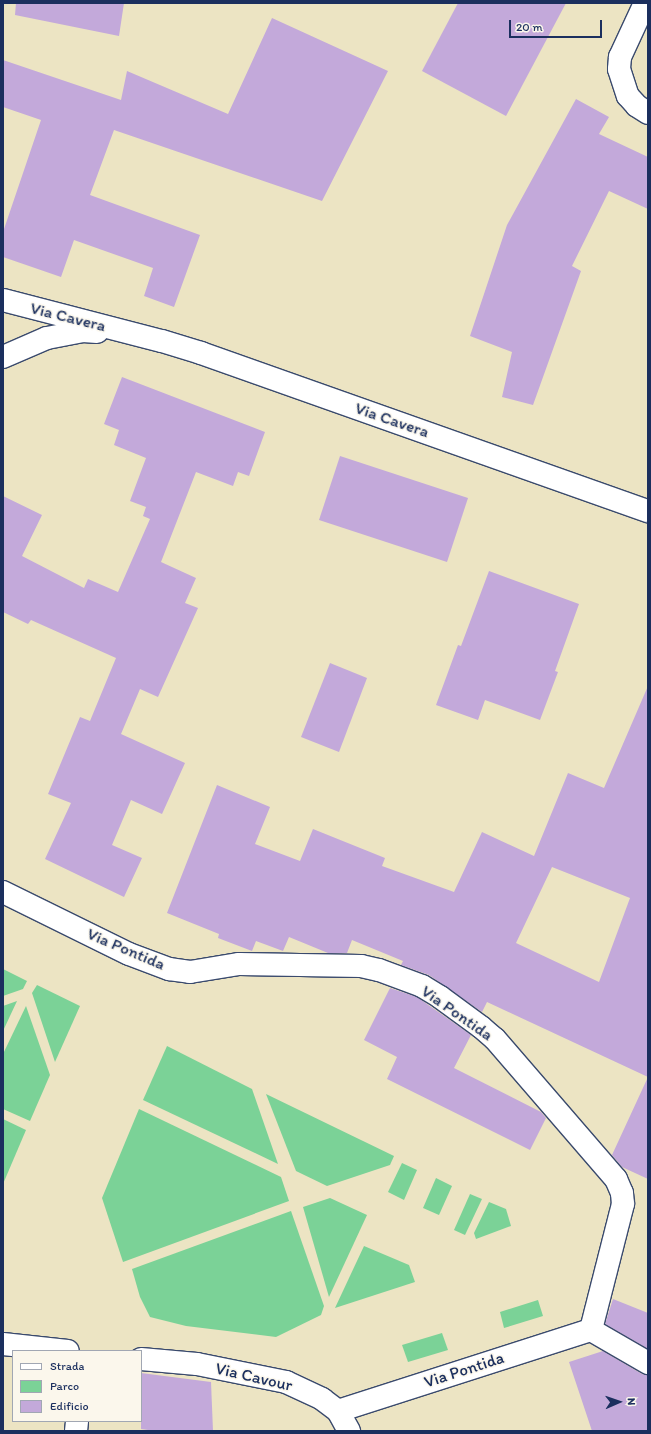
<!DOCTYPE html>
<style>
body{margin:0}
#map{position:relative;width:651px;height:1434px;overflow:hidden;background:#ece4c3;font-family:Itim,sans-serif}
div>[style]{position:absolute}
.green>*{inset:0;background:#7bd297}
.building>*{inset:0;background:#c3a9da}
.roads{filter:drop-shadow(1px 0 #3a4a6d) drop-shadow(-1px 0 #3a4a6d) drop-shadow(0 1px #3a4a6d) drop-shadow(0 -1px #3a4a6d)}
.street>*{height:22px;margin:-11px;padding:0 11px;transform-origin:11px;border-radius:11px;background:#fff}
.secondary>*{height:22px;margin:-11px;padding:0 11px;transform-origin:11px;border-radius:11px;background:#fff}
span{translate:-50% -50%;white-space:nowrap;text-align:center;line-height:1.15;-webkit-text-stroke:3px #fbf7ec;paint-order:stroke}
.street-label{font-size:17px;color:#1b2f5e}
.frame{position:absolute;inset:0;border:4px solid #1b2f5e;pointer-events:none}
.legend{position:absolute;left:12px;top:1350px;width:130px;height:72px;box-sizing:border-box;background:#fbf7ec;border:1px solid #a1a7b3;margin:0;padding:5px 7px;list-style:none;font-size:12px;color:#1b2f5e}
.legend li{display:flex;align-items:center;gap:8px;height:20px}
.legend b{width:20px;border:1px solid #a1a7b3}
.north{position:absolute;left:599px;top:1382px;width:40px;height:40px;-webkit-text-stroke:3px #fbf7ec;paint-order:stroke;rotate:88deg;font-size:11px;font-weight:700;line-height:16px;text-align:center;color:#1b2f5e}
.north::after{content:'';display:block;margin:auto;width:14px;height:18px;background:#1b2f5e;clip-path:polygon(50% 0,100% 100%,50% 72%,0 100%)}
.scale{position:absolute;left:509px;top:20px;width:93px;height:18px;box-sizing:border-box;border:2px solid #1b2f5e;border-top:0;padding-left:5px;font-size:12px;line-height:14px;white-space:nowrap;color:#1b2f5e;-webkit-text-stroke:3px #fbf7ec;paint-order:stroke}
</style>
<div id="map">
<div class="green">
<div style="clip-path:polygon(3px 969px,27px 981px,23px 989px,3px 996px)"></div>
<div style="clip-path:polygon(37px 985px,80px 1006px,55px 1062px,32px 993px)"></div>
<div style="clip-path:polygon(17px 1001px,3px 1031px,3px 1006px)"></div>
<div style="clip-path:polygon(26px 1006px,50px 1075px,30px 1121px,3px 1109px,3px 1054px)"></div>
<div style="clip-path:polygon(167px 1046px,252px 1089px,278px 1164px,143px 1100px)"></div>
<div style="clip-path:polygon(266px 1094px,394px 1156px,390px 1165px,327px 1186px,296px 1171px)"></div>
<div style="clip-path:polygon(139px 1109px,281px 1177px,289px 1201px,123px 1262px,102px 1198px)"></div>
<div style="clip-path:polygon(3px 1119px,26px 1130px,3px 1184px)"></div>
<div style="clip-path:polygon(402px 1163px,417px 1170px,404px 1200px,388px 1192px)"></div>
<div style="clip-path:polygon(436px 1178px,452px 1186px,439px 1215px,423px 1208px)"></div>
<div style="clip-path:polygon(470px 1194px,482px 1199px,465px 1235px,454px 1230px)"></div>
<div style="clip-path:polygon(330px 1198px,367px 1215px,329px 1297px,303px 1207px)"></div>
<div style="clip-path:polygon(489px 1202px,506px 1209px,511px 1226px,476px 1239px,474px 1233px)"></div>
<div style="clip-path:polygon(291px 1211px,324px 1306px,321px 1315px,276px 1337px,186px 1326px,150px 1317px,140px 1297px,132px 1269px)"></div>
<div style="clip-path:polygon(364px 1246px,409px 1265px,415px 1282px,335px 1308px)"></div>
<div style="clip-path:polygon(538px 1300px,543px 1316px,504px 1328px,500px 1312px)"></div>
<div style="clip-path:polygon(442px 1333px,448px 1350px,408px 1362px,402px 1345px)"></div>
</div>
<div class="building">
<div style="clip-path:polygon(16px 3px,124px 3px,119px 36px,15px 15px)"></div>
<div style="clip-path:polygon(458px 3px,566px 3px,506px 116px,422px 71px)"></div>
<div style="clip-path:polygon(272px 18px,388px 71px,322px 201px,114px 130px,90px 195px,200px 235px,174px 307px,144px 296px,153px 268px,74px 240px,61px 277px,3px 257px,3px 232px,41px 120px,3px 107px,3px 60px,121px 100px,127px 71px,228px 114px)"></div>
<div style="clip-path:polygon(576px 99px,609px 117px,599px 134px,648px 157px,648px 209px,609px 191px,572px 266px,581px 271px,533px 405px,502px 397px,512px 352px,470px 336px,507px 225px)"></div>
<div style="clip-path:polygon(122px 377px,265px 432px,249px 476px,238px 472px,233px 486px,196px 472px,161px 562px,196px 578px,185px 603px,198px 608px,158px 697px,140px 689px,121px 734px,185px 763px,162px 814px,131px 800px,112px 845px,142px 858px,124px 897px,45px 859px,71px 803px,48px 794px,80px 717px,90px 721px,116px 658px,31px 620px,28px 624px,3px 612px,3px 496px,42px 515px,22px 556px,84px 588px,88px 579px,118px 592px,150px 519px,143px 516px,146px 507px,130px 501px,146px 458px,114px 445px,119px 430px,104px 424px)"></div>
<div style="clip-path:polygon(340px 456px,468px 498px,447px 562px,319px 520px)"></div>
<div style="clip-path:polygon(489px 571px,579px 604px,555px 671px,558px 672px,540px 720px,485px 700px,478px 720px,436px 705px,458px 645px,461px 646px)"></div>
<div style="clip-path:polygon(330px 663px,367px 678px,339px 752px,301px 737px)"></div>
<div style="clip-path:polygon(evenodd,648px 686px,648px 1179px,622px 1167px,612px 1155px,648px 1077px,487px 1002px,482px 1012px,429px 975px,401px 965px,403px 961px,352px 940px,347px 953px,328px 953px,289px 937px,283px 951px,256px 941px,252px 951px,218px 938px,219px 934px,167px 913px,217px 785px,270px 807px,255px 844px,300px 861px,313px 829px,385px 858px,382px 866px,454px 892px,482px 832px,534px 856px,568px 773px,604px 788px,648px 686px,552px 867px,630px 898px,599px 982px,516px 943px,552px 867px)"></div>
<div style="clip-path:polygon(390px 988px,417px 997px,471px 1035px,454px 1068px,541px 1112px,546px 1118px,530px 1150px,387px 1079px,397px 1057px,364px 1040px)"></div>
<div style="clip-path:polygon(613px 1299px,648px 1313px,648px 1349px,605px 1324px)"></div>
<div style="clip-path:polygon(603px 1351px,642px 1374px,648px 1375px,648px 1431px,592px 1431px,569px 1362px)"></div>
<div style="clip-path:polygon(141px 1373px,211px 1382px,213px 1431px,155px 1431px,141px 1429px)"></div>
</div>
<div class="roads">
<div class="street">
<div style="left:645px;top:3px;width:60px;rotate:114.8deg"></div>
<div style="left:620px;top:57px;width:12px;rotate:95deg"></div>
<div style="left:619px;top:69px;width:28px;rotate:72deg"></div>
<div style="left:628px;top:96px;width:13px;rotate:48deg"></div>
<div style="left:637px;top:106px;width:13px;rotate:32deg"></div>
<div style="left:3px;top:300px;width:164px;rotate:14.5deg"></div>
<div style="left:162px;top:341px;width:41px;rotate:17.1deg"></div>
<div style="left:201px;top:353px;width:474px;rotate:19.5deg"></div>
<div style="left:3px;top:357px;width:48px;rotate:-23.4deg"></div>
<div style="left:47px;top:338px;width:37px;rotate:-11deg"></div>
<div style="left:83px;top:331px;width:14px;rotate:4deg"></div>
<div style="left:3px;top:892px;width:140px;rotate:26.2deg"></div>
<div style="left:129px;top:954px;width:43px;rotate:20.6deg"></div>
<div style="left:169px;top:969px;width:21px;rotate:8deg"></div>
<div style="left:190px;top:972px;width:50px;rotate:-9.3deg"></div>
<div style="left:239px;top:964px;width:122px;rotate:0.9deg"></div>
<div style="left:361px;top:966px;width:18px;rotate:13deg"></div>
<div style="left:379px;top:970px;width:46px;rotate:20.4deg"></div>
<div style="left:422px;top:986px;width:21px;rotate:31deg"></div>
<div style="left:440px;top:997px;width:51px;rotate:36.2deg"></div>
<div style="left:481px;top:1027px;width:18px;rotate:41deg"></div>
<div style="left:495px;top:1039px;width:185px;rotate:49.2deg"></div>
<div style="left:616px;top:1179px;width:15px;rotate:67deg"></div>
<div style="left:622px;top:1193px;width:11px;rotate:85deg"></div>
<div style="left:623px;top:1204px;width:130px;rotate:104.3deg"></div>
<div style="left:338px;top:1411px;width:266px;rotate:-17.8deg"></div>
<div style="left:591px;top:1330px;width:66px;rotate:30.1deg"></div>
<div style="left:76px;top:1431px;width:10px;rotate:-84deg"></div>
</div>
<div class="secondary">
<div style="left:3px;top:1344px;width:65px;rotate:6.1deg"></div>
<div style="left:141px;top:1359px;width:56px;rotate:5.1deg"></div>
<div style="left:197px;top:1364px;width:91px;rotate:11.4deg"></div>
<div style="left:286px;top:1382px;width:40px;rotate:25deg"></div>
<div style="left:322px;top:1399px;width:20px;rotate:37deg"></div>
<div style="left:338px;top:1411px;width:23px;rotate:61deg"></div>
</div>
</div>
<div class="street-label">
<span style="left:68px;top:317px;rotate:14deg">Via Cavera</span>
<span style="left:392px;top:420px;rotate:19deg">Via Cavera</span>
<span style="left:126px;top:949px;rotate:23deg">Via Pontida</span>
<span style="left:457px;top:1013px;rotate:35deg">Via Pontida</span>
<span style="left:464px;top:1370px;rotate:-18deg">Via Pontida</span>
<span style="left:254px;top:1377px;rotate:13deg">Via Cavour</span>
</div>
<div class="frame"></div>
<ul class="legend">
<li><b style="height:5px;background:#fff"></b>Strada</li>
<li><b style="height:11px;background:#7bd297"></b>Parco</li>
<li><b style="height:11px;background:#c3a9da"></b>Edificio</li>
</ul>
<div class="north">N</div>
<div class="scale">20 m</div>
</div>
